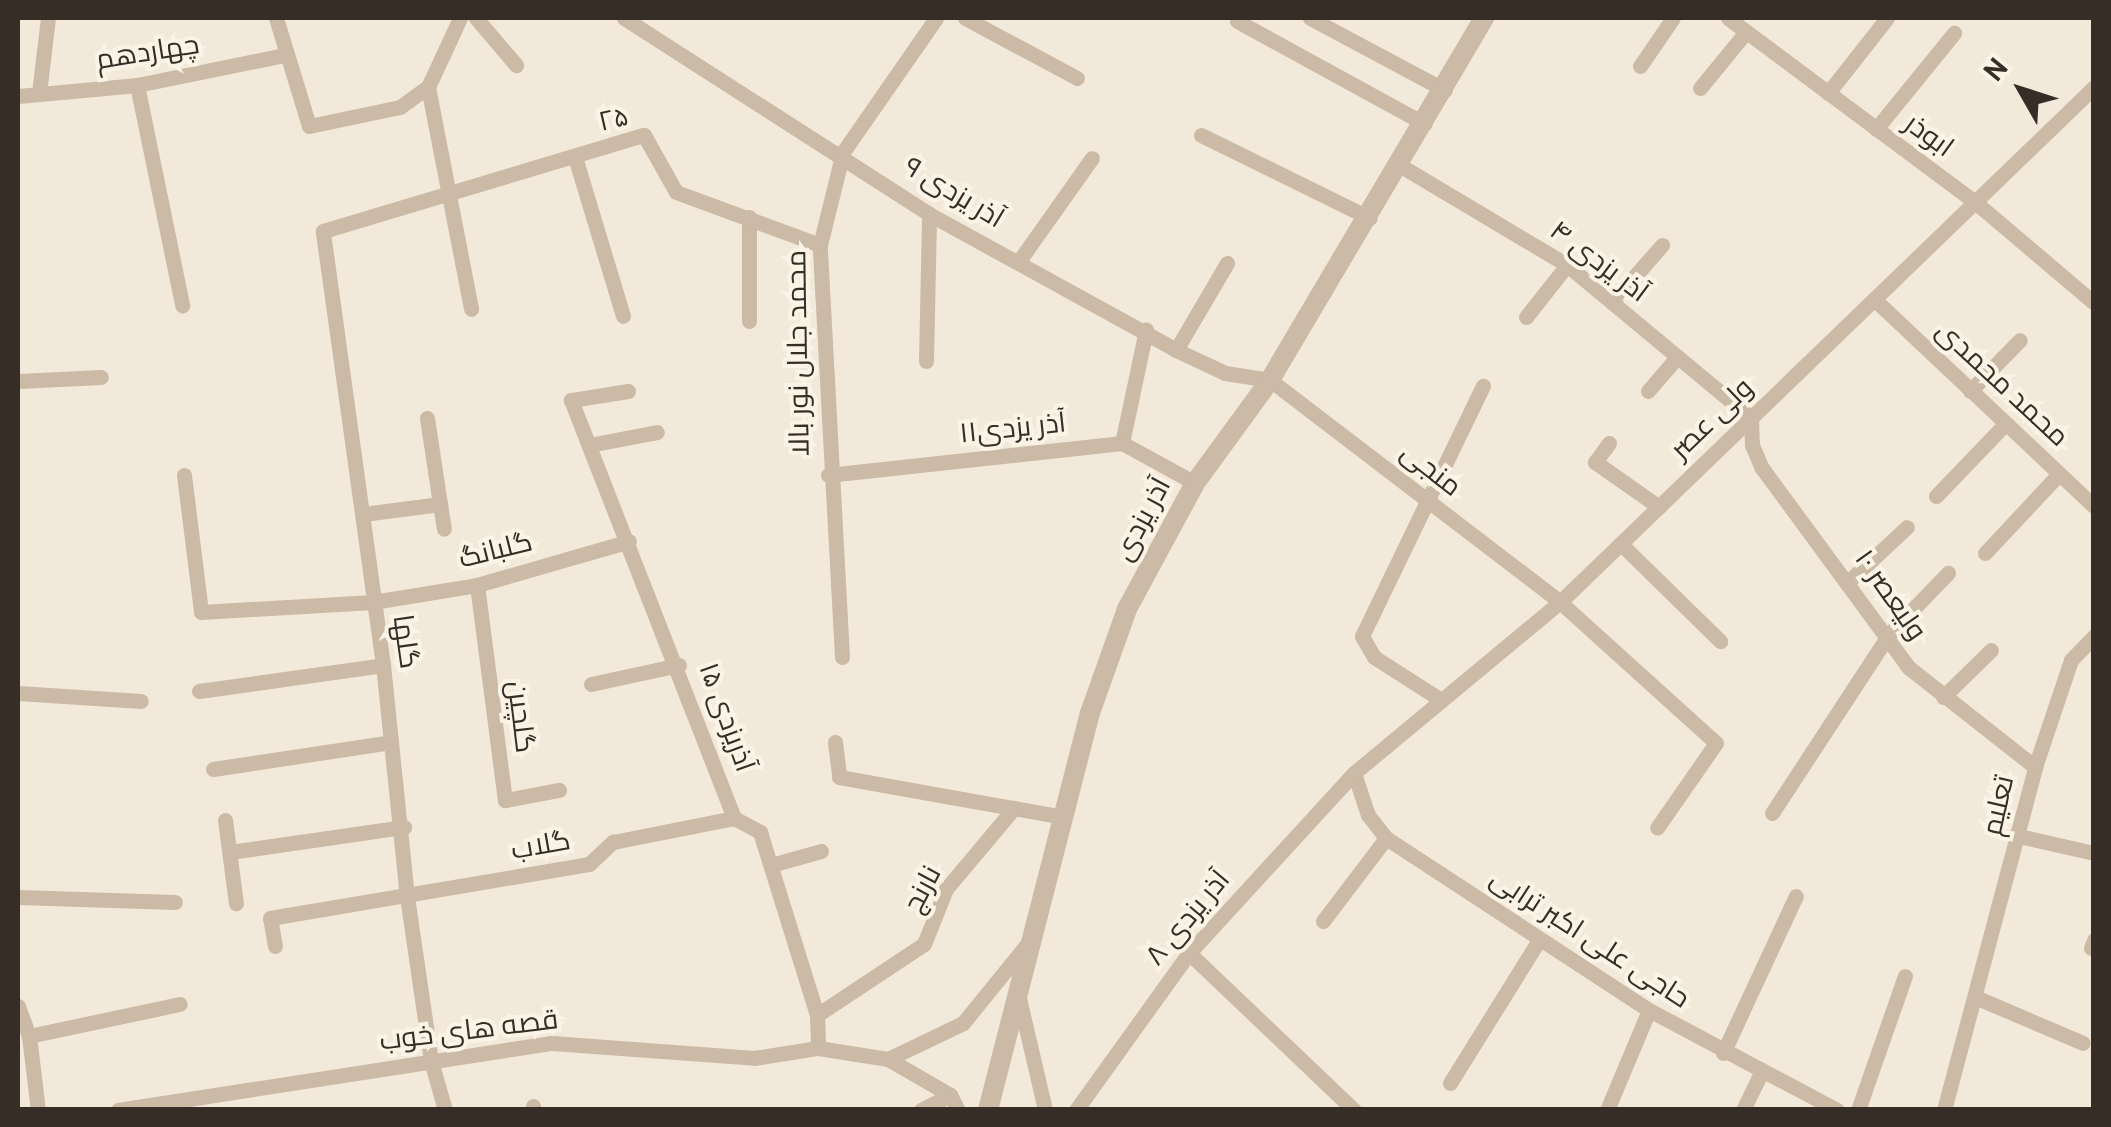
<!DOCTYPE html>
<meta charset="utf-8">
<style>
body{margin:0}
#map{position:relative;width:2111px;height:1127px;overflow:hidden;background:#f3e9da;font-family:Overpass,Cairo,sans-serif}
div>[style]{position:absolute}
.minor>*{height:15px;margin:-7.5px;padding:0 7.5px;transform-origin:7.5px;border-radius:7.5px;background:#cbbaa5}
.tertiary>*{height:20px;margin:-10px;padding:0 10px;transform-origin:10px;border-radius:10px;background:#cbbaa5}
span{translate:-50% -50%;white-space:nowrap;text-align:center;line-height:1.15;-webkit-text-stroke:8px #faf3e6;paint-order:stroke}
.street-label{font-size:28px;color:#372d27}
.frame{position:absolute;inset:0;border:20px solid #372d27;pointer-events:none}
.north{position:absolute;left:1971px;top:40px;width:100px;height:100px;-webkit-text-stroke:8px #faf3e6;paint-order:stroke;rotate:309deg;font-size:28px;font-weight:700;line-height:40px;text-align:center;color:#372d27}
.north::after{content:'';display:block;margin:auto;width:35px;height:45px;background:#372d27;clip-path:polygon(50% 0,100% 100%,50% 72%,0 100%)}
</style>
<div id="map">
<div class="minor">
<div style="left:276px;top:18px;width:113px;rotate:73deg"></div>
<div style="left:309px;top:126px;width:93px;rotate:-11.8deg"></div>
<div style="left:400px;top:107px;width:34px;rotate:-36deg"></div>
<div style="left:428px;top:87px;width:76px;rotate:-65.1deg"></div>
<div style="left:476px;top:18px;width:62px;rotate:49.6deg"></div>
<div style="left:624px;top:18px;width:363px;rotate:32.7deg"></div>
<div style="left:929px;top:214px;width:282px;rotate:28.8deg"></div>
<div style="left:1176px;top:350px;width:54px;rotate:25.1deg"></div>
<div style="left:1225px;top:373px;width:46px;rotate:8.8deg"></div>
<div style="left:1270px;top:380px;width:365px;rotate:37.4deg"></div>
<div style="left:1560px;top:602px;width:210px;rotate:42.1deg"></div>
<div style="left:1716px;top:743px;width:103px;rotate:124.8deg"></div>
<div style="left:965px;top:18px;width:127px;rotate:28.2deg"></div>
<div style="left:1310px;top:18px;width:153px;rotate:28.1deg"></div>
<div style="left:1728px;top:18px;width:308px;rotate:36.7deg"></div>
<div style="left:1975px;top:202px;width:156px;rotate:40.3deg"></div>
<div style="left:1237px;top:21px;width:214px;rotate:28.7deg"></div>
<div style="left:1640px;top:66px;width:58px;rotate:-55.5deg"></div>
<div style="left:137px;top:85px;width:225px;rotate:78.4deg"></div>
<div style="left:428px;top:87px;width:226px;rotate:79deg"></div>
<div style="left:1700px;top:88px;width:72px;rotate:-50.6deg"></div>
<div style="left:39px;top:93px;width:76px;rotate:-83.2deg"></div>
<div style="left:1828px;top:93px;width:95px;rotate:-51.8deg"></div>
<div style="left:18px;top:96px;width:120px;rotate:-5.3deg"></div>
<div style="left:137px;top:85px;width:151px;rotate:-11.5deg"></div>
<div style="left:1876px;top:129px;width:124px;rotate:-50.9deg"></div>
<div style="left:1201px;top:135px;width:188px;rotate:26.2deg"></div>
<div style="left:575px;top:157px;width:166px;rotate:73.2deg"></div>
<div style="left:1401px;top:166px;width:193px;rotate:30.8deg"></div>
<div style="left:1567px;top:265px;width:239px;rotate:39.7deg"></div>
<div style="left:1751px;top:418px;width:27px;rotate:88deg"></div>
<div style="left:1752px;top:445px;width:25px;rotate:67deg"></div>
<div style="left:1762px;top:468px;width:247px;rotate:53.7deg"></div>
<div style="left:1908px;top:667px;width:162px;rotate:38.2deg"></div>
<div style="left:1019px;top:261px;width:126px;rotate:-54.7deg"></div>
<div style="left:1874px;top:299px;width:302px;rotate:43.3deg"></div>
<div style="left:1612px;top:302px;width:76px;rotate:-48.7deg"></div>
<div style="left:1526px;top:317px;width:66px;rotate:-51.7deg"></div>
<div style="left:749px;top:321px;width:104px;rotate:-90deg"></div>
<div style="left:1176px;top:350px;width:101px;rotate:-59.6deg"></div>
<div style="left:926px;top:361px;width:147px;rotate:-88.8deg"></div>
<div style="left:18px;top:381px;width:83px;rotate:-2.8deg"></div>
<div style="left:628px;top:391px;width:58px;rotate:171deg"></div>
<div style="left:571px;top:400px;width:449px;rotate:68.7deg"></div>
<div style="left:734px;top:818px;width:30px;rotate:28deg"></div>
<div style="left:760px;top:832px;width:192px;rotate:72.7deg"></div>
<div style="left:817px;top:1015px;width:33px;rotate:88deg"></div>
<div style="left:1648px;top:391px;width:45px;rotate:-49.5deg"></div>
<div style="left:1970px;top:391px;width:71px;rotate:-45.6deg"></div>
<div style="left:1122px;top:443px;width:116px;rotate:-78deg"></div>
<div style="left:1609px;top:443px;width:24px;rotate:126deg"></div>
<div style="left:1595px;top:462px;width:78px;rotate:35.1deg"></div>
<div style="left:589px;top:445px;width:69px;rotate:-10.8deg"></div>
<div style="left:184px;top:475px;width:138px;rotate:82.9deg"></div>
<div style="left:201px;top:612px;width:172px;rotate:-3.3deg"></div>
<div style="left:373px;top:602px;width:105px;rotate:-9.3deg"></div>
<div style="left:477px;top:585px;width:158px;rotate:-16.1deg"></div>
<div style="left:828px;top:475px;width:296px;rotate:-6.2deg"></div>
<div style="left:1122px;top:443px;width:83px;rotate:28.7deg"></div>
<div style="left:1936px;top:496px;width:100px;rotate:-46.2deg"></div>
<div style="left:440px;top:504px;width:25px;rotate:81deg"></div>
<div style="left:363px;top:514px;width:78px;rotate:-7.4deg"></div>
<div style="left:440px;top:504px;width:87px;rotate:-98.6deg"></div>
<div style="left:1621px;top:544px;width:139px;rotate:44.4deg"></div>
<div style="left:1985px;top:553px;width:108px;rotate:-46.9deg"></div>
<div style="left:1849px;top:581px;width:79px;rotate:-43deg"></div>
<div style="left:477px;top:585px;width:217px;rotate:82.6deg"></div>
<div style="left:505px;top:800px;width:55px;rotate:-10.5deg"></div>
<div style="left:842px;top:657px;width:413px;rotate:-93.1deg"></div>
<div style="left:820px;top:245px;width:96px;rotate:-76.1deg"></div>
<div style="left:843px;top:152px;width:163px;rotate:-55.2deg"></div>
<div style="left:591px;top:684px;width:90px;rotate:-12.2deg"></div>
<div style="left:199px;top:691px;width:186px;rotate:-8deg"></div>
<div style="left:18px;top:693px;width:123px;rotate:3.7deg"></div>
<div style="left:1943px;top:697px;width:67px;rotate:-44.4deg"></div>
<div style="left:1438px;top:698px;width:76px;rotate:-147.4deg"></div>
<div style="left:1374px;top:657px;width:24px;rotate:-120deg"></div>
<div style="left:1362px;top:636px;width:278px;rotate:-64.2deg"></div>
<div style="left:835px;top:742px;width:35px;rotate:83deg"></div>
<div style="left:839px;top:777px;width:228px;rotate:10.1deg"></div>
<div style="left:213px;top:769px;width:180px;rotate:-8.6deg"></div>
<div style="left:1354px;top:773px;width:44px;rotate:71.6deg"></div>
<div style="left:1368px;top:815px;width:29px;rotate:52deg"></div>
<div style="left:1386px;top:838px;width:314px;rotate:33.2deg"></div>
<div style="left:1649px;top:1010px;width:213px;rotate:28deg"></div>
<div style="left:1772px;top:813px;width:214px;rotate:-56.8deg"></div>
<div style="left:1889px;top:634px;width:85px;rotate:-46deg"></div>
<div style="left:225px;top:820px;width:84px;rotate:82.5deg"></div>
<div style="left:2019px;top:836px;width:77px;rotate:12.8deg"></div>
<div style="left:230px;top:852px;width:176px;rotate:-8.2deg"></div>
<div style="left:771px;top:865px;width:52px;rotate:-15.6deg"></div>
<div style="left:18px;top:897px;width:157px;rotate:1.8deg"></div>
<div style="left:1323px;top:921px;width:104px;rotate:-52.8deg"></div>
<div style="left:275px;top:946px;width:28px;rotate:-100deg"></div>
<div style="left:270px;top:918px;width:324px;rotate:-9.6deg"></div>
<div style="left:589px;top:864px;width:33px;rotate:-43deg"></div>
<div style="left:613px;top:842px;width:123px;rotate:-11.2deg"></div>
<div style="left:2091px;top:948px;width:9px;rotate:-69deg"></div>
<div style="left:1189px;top:953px;width:228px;rotate:43.6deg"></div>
<div style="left:1975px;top:997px;width:117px;rotate:23.1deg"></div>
<div style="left:1019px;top:998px;width:115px;rotate:76.9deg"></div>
<div style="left:18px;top:1006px;width:32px;rotate:70deg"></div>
<div style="left:29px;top:1036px;width:75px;rotate:83.1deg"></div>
<div style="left:817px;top:1015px;width:128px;rotate:-33.6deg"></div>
<div style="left:924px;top:944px;width:59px;rotate:-68.2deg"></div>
<div style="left:946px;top:889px;width:106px;rotate:-50deg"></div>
<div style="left:29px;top:1036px;width:154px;rotate:-12deg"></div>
<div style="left:1723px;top:1053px;width:173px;rotate:-65.1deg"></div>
<div style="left:888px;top:1059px;width:83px;rotate:-25.6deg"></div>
<div style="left:963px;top:1023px;width:103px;rotate:-50.9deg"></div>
<div style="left:1450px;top:1083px;width:168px;rotate:-58.1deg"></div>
<div style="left:533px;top:1106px;width:4px;rotate:76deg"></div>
<div style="left:118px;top:1110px;width:439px;rotate:-8.8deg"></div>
<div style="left:552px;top:1043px;width:203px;rotate:4.2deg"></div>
<div style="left:754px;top:1058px;width:65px;rotate:-8.9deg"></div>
<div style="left:818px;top:1048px;width:71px;rotate:8.9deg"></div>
<div style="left:888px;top:1059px;width:72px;rotate:30.1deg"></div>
<div style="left:950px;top:1095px;width:17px;rotate:62deg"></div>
<div style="left:445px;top:1110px;width:51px;rotate:-105.9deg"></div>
<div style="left:431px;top:1061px;width:166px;rotate:-98.3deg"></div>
<div style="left:407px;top:897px;width:233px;rotate:-95.9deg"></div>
<div style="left:383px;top:665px;width:438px;rotate:-97.9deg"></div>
<div style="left:323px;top:231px;width:335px;rotate:-16.7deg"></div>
<div style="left:644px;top:135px;width:65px;rotate:60.7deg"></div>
<div style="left:676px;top:192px;width:153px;rotate:20.2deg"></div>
<div style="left:921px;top:1110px;width:33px;rotate:-27deg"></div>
<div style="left:1076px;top:1110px;width:193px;rotate:-54.3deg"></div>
<div style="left:1189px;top:953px;width:244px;rotate:-47.5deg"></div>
<div style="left:1354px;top:773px;width:268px;rotate:-39.7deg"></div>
<div style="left:1560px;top:602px;width:742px;rotate:-43.96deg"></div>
<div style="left:1607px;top:1110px;width:108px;rotate:-67.2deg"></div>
<div style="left:1743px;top:1110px;width:41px;rotate:-64.1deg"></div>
<div style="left:1858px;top:1110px;width:142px;rotate:-70.7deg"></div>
<div style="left:1944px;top:1110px;width:355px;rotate:-75.1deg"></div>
<div style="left:2035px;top:767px;width:113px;rotate:-71.4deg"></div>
<div style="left:2071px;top:660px;width:33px;rotate:-46deg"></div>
</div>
<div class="tertiary">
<div style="left:988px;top:1110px;width:410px;rotate:-75.6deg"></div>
<div style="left:1090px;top:713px;width:110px;rotate:-70.4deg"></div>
<div style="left:1127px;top:609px;width:143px;rotate:-61.6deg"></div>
<div style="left:1195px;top:483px;width:127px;rotate:-53.9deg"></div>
<div style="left:1270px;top:380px;width:421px;rotate:-59.4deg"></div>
</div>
<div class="street-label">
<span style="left:148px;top:54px;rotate:-9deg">چهاردهم</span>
<span style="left:614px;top:121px;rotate:-13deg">۲۵</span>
<span style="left:1928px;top:137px;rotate:36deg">ابوذر</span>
<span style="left:953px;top:194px;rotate:31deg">آذر یزدی ۹</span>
<span style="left:1598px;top:263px;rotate:37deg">۴ آذر یزدی</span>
<span style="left:800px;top:353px;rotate:-91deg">محمد جلال نور بالا</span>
<span style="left:2001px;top:385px;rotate:43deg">محمد محمدی</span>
<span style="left:1713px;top:420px;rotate:-44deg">ولی عصر</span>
<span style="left:1013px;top:430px;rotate:-6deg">آذر یزدی۱۱</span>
<span style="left:1430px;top:471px;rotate:38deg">منجی</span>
<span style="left:1144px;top:520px;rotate:-62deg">آذر یزدی</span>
<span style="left:496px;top:552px;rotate:-14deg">گلبانگ</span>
<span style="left:1889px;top:596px;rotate:55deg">۱۰ ولیعصر</span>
<span style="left:404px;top:642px;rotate:82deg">گلها</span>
<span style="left:519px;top:717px;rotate:83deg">گلچین</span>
<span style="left:725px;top:718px;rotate:70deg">۱۵ آذریزدی</span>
<span style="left:2000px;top:806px;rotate:-77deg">تعلیم</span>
<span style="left:541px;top:847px;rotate:-10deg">گلاب</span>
<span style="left:924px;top:890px;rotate:-62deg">نارنج</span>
<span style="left:1189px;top:919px;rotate:-50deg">۸ آذر یزدی</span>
<span style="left:1589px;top:940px;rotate:33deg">حاجی علی اکبر ترابی</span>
<span style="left:469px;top:1032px;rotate:-7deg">قصه های خوب</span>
</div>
<div class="frame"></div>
<div class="north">N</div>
</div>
